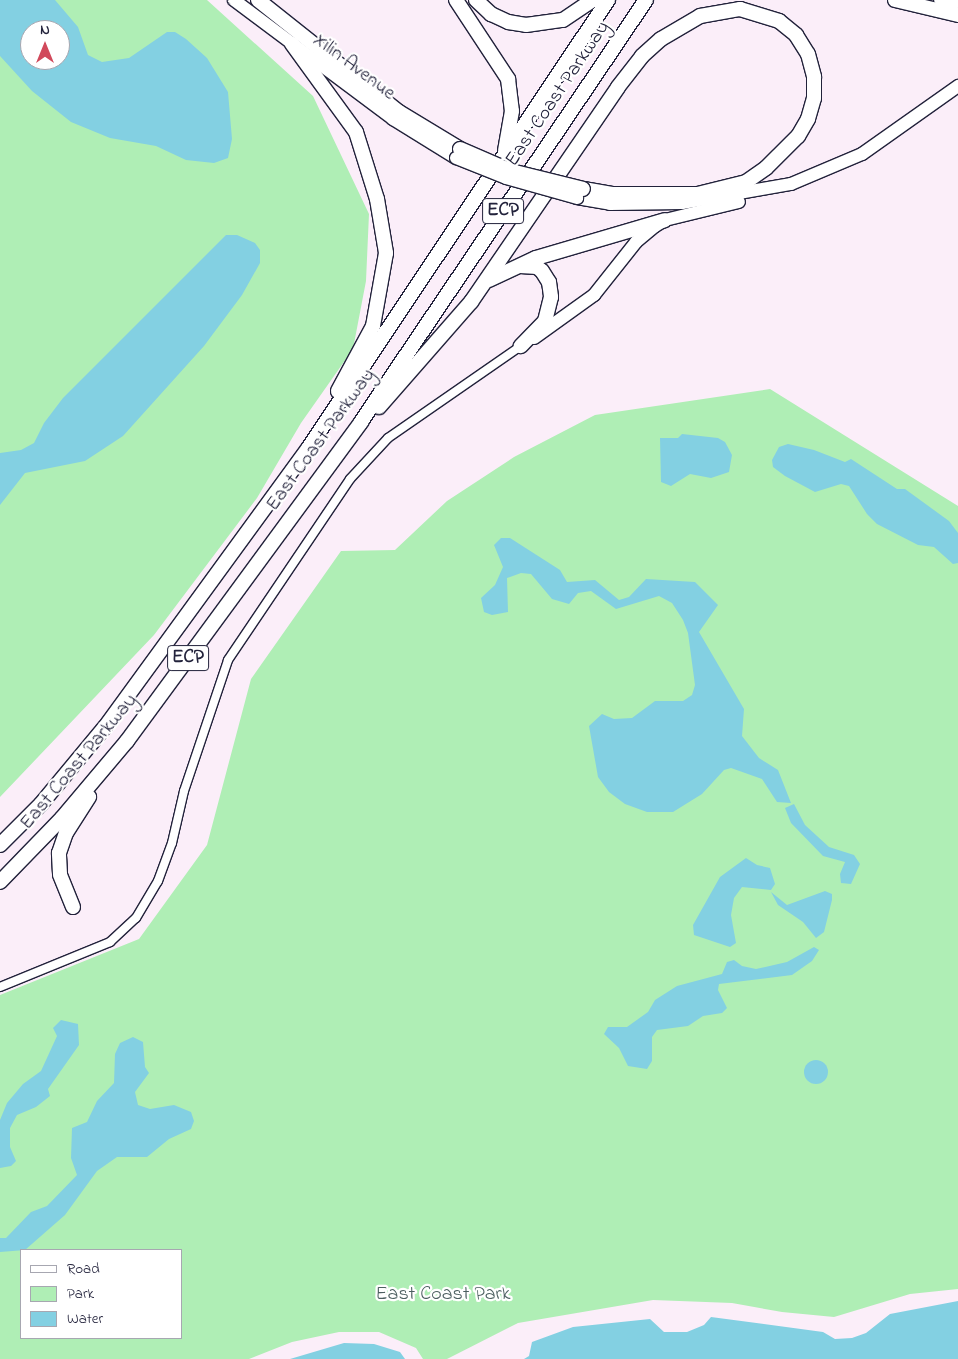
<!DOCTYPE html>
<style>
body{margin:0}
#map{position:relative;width:958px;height:1359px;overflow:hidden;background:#fbeef9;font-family:"Indie Flower",sans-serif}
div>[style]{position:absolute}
.green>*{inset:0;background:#afeeb5}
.water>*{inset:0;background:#83d0e2}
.round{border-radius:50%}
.roads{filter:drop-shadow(1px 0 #22223b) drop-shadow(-1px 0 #22223b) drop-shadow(0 1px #22223b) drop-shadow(0 -1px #22223b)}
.minor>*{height:8px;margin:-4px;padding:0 4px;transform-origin:4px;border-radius:4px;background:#fff}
.primary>*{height:12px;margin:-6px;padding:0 6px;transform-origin:6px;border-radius:6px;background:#fff}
.motorway>*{height:14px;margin:-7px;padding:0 7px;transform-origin:7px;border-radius:7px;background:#fff}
.bridges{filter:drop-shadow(1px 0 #22223b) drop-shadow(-1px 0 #22223b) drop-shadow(0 1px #22223b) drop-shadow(0 -1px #22223b)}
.primary-bridge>*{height:12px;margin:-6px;padding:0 6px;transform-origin:6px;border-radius:6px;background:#fff}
.motorway-bridge>*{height:14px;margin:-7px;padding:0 7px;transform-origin:7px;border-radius:7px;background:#fff}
span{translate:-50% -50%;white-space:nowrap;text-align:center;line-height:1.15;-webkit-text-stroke:4.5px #fff;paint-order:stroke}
.shield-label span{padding:1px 4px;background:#fff;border:1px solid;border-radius:4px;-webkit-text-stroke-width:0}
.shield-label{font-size:19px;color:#22223b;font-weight:700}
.street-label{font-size:20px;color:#22223b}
.park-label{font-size:20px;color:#4c5f60}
.legend{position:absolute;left:20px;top:1249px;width:162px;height:90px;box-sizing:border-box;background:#fff;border:1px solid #a7a7b1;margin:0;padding:6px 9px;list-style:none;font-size:15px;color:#22223b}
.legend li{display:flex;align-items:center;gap:10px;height:25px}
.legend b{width:25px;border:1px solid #a7a7b1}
.north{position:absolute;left:20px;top:20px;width:50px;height:50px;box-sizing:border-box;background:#fff;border:1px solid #a7a7b1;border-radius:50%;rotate:0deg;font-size:14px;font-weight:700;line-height:20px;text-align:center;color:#22223b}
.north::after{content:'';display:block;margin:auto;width:18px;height:22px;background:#d1495b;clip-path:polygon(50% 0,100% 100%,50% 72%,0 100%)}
</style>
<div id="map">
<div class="green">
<div style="clip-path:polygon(evenodd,0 0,207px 0,313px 96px,369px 214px,366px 281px,353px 349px,301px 423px,257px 498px,154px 635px,0 797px,0 0,30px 30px,60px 30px,60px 60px,30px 60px,30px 30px)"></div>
<div style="clip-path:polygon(evenodd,770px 389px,958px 506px,958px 1289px,910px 1294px,834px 1317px,782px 1312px,732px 1303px,653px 1300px,518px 1323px,447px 1359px,423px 1359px,416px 1348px,379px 1332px,339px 1332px,292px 1342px,249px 1359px,0 1359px,0 995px,139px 939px,207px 845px,251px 679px,341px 551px,395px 550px,447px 501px,514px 457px,595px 415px,770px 389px,21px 1250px,181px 1250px,181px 1338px,21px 1338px,21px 1250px)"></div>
</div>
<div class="water">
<div style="clip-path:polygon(evenodd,0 0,55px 0,78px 27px,88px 55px,102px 62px,129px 58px,167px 32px,175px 32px,186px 39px,207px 58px,228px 92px,232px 139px,228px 158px,214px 163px,186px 160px,156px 146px,110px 138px,71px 122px,32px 91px,0 56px,0 0,30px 30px,60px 30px,60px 60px,30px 60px,30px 30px)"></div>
<div style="clip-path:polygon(226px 235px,237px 235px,255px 243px,260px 250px,260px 263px,242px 295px,204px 346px,123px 436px,85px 461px,25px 473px,0 505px,0 453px,21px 450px,34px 443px,44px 423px,63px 398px)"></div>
<div style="clip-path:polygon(682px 434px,718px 438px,725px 442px,732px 455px,729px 472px,711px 478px,690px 474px,671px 486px,661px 482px,660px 438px,678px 438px)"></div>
<div style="clip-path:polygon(788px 444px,814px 450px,845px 462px,851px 459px,897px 489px,905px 489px,949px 521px,958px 533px,958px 563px,953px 564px,934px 547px,918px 545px,877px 524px,867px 514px,849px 486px,841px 484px,815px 492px,785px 476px,773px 467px,772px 460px,779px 447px)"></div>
<div style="clip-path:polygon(501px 538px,510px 538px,560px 570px,567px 582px,595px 580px,619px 600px,629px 597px,646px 579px,695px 582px,718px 605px,699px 632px,744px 709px,742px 736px,759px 758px,778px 770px,791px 803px,777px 802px,762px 779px,731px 768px,724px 770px,702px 794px,673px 812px,647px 812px,625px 804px,609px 792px,598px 777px,589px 726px,602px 714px,614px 719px,632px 718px,655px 701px,683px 701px,692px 695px,695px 685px,688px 633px,683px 620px,672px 603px,659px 596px,616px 609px,591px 591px,578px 593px,569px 604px,552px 599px,531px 574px,521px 573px,507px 578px,508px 612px,492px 615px,484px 612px,481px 598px,495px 585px,503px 567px,494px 545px)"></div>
<div style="clip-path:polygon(794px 804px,805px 825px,829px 847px,854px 855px,860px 864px,851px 884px,841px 883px,840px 874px,845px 862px,823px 856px,791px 823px,785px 808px)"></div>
<div style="clip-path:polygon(746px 858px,757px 865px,770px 868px,775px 884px,771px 890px,742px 887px,734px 898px,731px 915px,736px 943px,730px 947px,694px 935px,693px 925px,720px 877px)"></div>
<div style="clip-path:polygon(825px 891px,832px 894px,832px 900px,824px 932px,816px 938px,803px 922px,778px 905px,771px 892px,787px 905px)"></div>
<div style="clip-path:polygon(814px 947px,819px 950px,812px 961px,792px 975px,719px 984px,718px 990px,727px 1008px,722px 1013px,703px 1016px,688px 1026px,657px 1030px,652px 1037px,652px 1061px,647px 1069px,628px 1066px,619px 1048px,604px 1034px,608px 1027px,627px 1027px,648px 1012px,655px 1000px,677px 986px,722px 974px,727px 962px,734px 960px,742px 966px,756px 969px,787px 962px)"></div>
<div style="clip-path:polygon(61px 1020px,78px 1024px,79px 1045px,48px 1089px,50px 1096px,36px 1107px,17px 1115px,10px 1128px,10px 1147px,16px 1161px,11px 1166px,0 1168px,0 1120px,7px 1103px,23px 1084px,41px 1071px,57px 1036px,53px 1028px)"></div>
<div style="clip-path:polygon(133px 1037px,143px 1042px,145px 1067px,149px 1073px,135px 1092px,138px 1105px,150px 1109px,174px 1105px,191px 1112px,194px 1121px,191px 1129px,169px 1139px,147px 1157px,117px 1157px,97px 1171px,65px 1215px,25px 1250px,0 1252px,0 1238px,6px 1238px,31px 1212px,47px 1206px,77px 1175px,71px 1158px,72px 1128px,87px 1122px,97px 1101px,114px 1083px,115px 1054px,120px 1043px)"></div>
<div class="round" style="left:804px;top:1060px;width:24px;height:24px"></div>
<div style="clip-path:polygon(958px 1301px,958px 1359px,524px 1359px,529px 1356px,532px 1342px,573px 1327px,650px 1319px,664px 1332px,687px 1332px,704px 1325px,711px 1317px,823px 1332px,835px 1339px,852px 1338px,866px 1333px,890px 1314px)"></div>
<div style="clip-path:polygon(344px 1343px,374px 1344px,400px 1352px,405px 1359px,290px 1359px)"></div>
</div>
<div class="roads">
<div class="minor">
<div style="left:0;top:987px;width:119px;rotate:-22.2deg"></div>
<div style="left:110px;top:942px;width:35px;rotate:-43deg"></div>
<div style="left:136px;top:918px;width:43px;rotate:-59.3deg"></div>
<div style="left:158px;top:881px;width:40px;rotate:-69.8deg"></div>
<div style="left:172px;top:843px;width:53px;rotate:-77deg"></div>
<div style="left:184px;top:791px;width:138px;rotate:-71.4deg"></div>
<div style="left:228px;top:660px;width:218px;rotate:-56deg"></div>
<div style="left:350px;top:479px;width:56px;rotate:-47.2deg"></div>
<div style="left:388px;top:438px;width:162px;rotate:-34.7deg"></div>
</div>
<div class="primary">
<div style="left:234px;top:0;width:199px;rotate:36.8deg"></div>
<div style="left:393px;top:119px;width:74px;rotate:31.8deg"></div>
<div style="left:940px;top:0;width:18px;rotate:9deg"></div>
<div style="left:577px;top:198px;width:34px;rotate:10deg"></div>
<div style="left:610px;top:204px;width:72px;rotate:-0.8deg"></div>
<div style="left:682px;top:203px;width:111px;rotate:-9.9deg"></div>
<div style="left:791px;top:184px;width:77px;rotate:-22.9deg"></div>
<div style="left:862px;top:154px;width:118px;rotate:-35.3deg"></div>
<div style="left:534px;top:338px;width:74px;rotate:-35.6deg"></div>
<div style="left:594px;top:295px;width:68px;rotate:-51.6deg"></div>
<div style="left:636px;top:242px;width:25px;rotate:-40deg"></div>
<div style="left:655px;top:226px;width:12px;rotate:-31deg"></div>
<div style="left:665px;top:220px;width:76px;rotate:-13.7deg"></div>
</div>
<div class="motorway">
<div style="left:258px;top:0;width:180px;rotate:38.5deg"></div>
<div style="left:399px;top:112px;width:71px;rotate:31.2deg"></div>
<div style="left:456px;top:0;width:95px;rotate:56.6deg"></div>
<div style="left:508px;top:79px;width:32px;rotate:83deg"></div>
<div style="left:512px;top:111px;width:40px;rotate:100deg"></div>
<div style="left:476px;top:0;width:21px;rotate:43deg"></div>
<div style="left:491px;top:14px;width:19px;rotate:25deg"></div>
<div style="left:508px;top:22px;width:18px;rotate:9deg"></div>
<div style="left:526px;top:25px;width:37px;rotate:-8deg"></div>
<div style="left:563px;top:20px;width:36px;rotate:-34deg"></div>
<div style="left:895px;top:0;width:65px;rotate:13.4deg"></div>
<div style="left:292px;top:44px;width:109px;rotate:54deg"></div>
<div style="left:356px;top:132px;width:70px;rotate:72.6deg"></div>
<div style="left:377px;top:199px;width:55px;rotate:80.5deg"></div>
<div style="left:386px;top:253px;width:74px;rotate:100.1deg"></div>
<div style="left:373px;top:326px;width:74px;rotate:118.3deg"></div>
<div style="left:520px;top:266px;width:17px;rotate:3deg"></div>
<div style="left:537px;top:267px;width:6px;rotate:39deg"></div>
<div style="left:542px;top:271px;width:13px;rotate:58deg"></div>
<div style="left:549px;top:282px;width:15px;rotate:82deg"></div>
<div style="left:551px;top:297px;width:25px;rotate:104deg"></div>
<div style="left:545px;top:321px;width:35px;rotate:134deg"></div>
<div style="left:489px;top:280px;width:52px;rotate:-25.1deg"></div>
<div style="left:536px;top:258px;width:134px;rotate:-16.4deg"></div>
<div style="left:379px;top:407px;width:140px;rotate:-48.8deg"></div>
<div style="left:471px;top:302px;width:260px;rotate:-55.6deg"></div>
<div style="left:618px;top:87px;width:39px;rotate:-52deg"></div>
<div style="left:642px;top:56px;width:25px;rotate:-42deg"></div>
<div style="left:661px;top:39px;width:45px;rotate:-30.5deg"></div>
<div style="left:700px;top:16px;width:41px;rotate:-9.9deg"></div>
<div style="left:740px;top:9px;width:41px;rotate:17.1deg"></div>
<div style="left:779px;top:21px;width:22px;rotate:39deg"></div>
<div style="left:796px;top:35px;width:22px;rotate:58deg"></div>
<div style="left:808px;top:54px;width:24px;rotate:75deg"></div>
<div style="left:814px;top:77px;width:21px;rotate:90deg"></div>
<div style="left:814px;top:98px;width:22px;rotate:106deg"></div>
<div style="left:808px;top:119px;width:20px;rotate:120deg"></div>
<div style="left:798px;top:136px;width:45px;rotate:135deg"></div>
<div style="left:766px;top:168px;width:24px;rotate:145deg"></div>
<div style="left:746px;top:182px;width:49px;rotate:166deg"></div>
<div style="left:698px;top:194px;width:86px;rotate:180deg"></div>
<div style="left:612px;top:194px;width:29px;rotate:-170deg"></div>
<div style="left:0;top:845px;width:58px;rotate:-45deg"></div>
<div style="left:41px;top:804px;width:100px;rotate:-50.3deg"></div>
<div style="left:105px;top:727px;width:346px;rotate:-53.9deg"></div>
<div style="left:309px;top:447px;width:538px;rotate:-56.22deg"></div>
<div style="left:0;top:882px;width:89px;rotate:-45.9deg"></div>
<div style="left:62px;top:818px;width:101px;rotate:-49.8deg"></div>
<div style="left:127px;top:741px;width:396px;rotate:-53.7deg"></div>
<div style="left:361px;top:422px;width:509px;rotate:-55.97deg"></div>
<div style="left:73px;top:907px;width:35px;rotate:-112deg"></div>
<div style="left:60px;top:874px;width:21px;rotate:-93deg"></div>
<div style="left:59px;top:853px;width:21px;rotate:-71deg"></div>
<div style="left:66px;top:833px;width:43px;rotate:-57.4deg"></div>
</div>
</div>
<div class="bridges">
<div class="primary-bridge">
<div style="left:456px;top:158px;width:54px;rotate:21.8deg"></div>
<div style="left:506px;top:178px;width:74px;rotate:15.7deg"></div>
</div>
<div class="motorway-bridge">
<div style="left:460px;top:149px;width:56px;rotate:23.3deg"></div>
<div style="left:511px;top:171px;width:74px;rotate:14deg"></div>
</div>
</div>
<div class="shield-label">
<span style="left:503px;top:211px">ECP</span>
<span style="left:188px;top:658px">ECP</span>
</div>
<div class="street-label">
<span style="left:354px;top:67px;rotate:37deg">Xilin Avenue</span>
<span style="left:558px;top:94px;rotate:-56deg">East Coast Parkway</span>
<span style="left:321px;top:440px;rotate:-54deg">East Coast Parkway</span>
<span style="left:79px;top:762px;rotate:-50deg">East Coast Parkway</span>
</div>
<div class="park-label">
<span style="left:443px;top:1294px">East Coast Park</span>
</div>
<ul class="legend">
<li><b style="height:6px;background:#fff"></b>Road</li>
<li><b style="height:14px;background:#afeeb5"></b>Park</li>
<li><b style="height:14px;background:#83d0e2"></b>Water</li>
</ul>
<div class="north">N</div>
</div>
